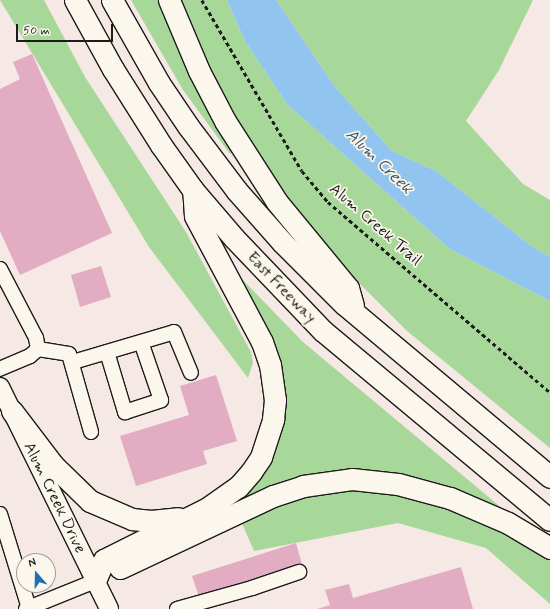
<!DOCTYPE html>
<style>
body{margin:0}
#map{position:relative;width:550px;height:609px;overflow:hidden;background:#f6e8e4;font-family:Mynerve,sans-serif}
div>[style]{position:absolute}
.green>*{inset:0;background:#a8d899}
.water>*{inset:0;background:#91c4ee}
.building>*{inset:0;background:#e2acc2}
.path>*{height:2.5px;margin-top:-1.25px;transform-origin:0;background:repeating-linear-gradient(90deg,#1c1c1c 0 4px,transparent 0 7px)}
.roads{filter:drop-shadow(1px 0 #1c1c1c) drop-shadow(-1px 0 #1c1c1c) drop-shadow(0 1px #1c1c1c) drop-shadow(0 -1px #1c1c1c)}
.minor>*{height:14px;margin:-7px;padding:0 7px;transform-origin:7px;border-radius:7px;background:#fbf7ec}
.major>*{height:18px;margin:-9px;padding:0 9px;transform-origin:9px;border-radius:9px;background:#fbf7ec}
.highway>*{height:21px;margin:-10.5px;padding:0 10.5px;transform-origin:10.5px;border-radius:10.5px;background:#fbf7ec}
span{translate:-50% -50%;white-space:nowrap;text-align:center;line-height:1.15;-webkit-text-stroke:3.5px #fbf7ec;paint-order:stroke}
.street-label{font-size:16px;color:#1c1c1c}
.water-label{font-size:17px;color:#455766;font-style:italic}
.north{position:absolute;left:16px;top:553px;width:40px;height:40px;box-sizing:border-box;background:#fbf7ec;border:1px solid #a29f99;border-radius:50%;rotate:340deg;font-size:11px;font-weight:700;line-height:16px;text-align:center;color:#1c1c1c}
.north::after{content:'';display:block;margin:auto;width:14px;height:18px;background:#1f6fb2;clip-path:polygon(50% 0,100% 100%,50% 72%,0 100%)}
.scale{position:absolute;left:16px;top:24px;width:97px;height:18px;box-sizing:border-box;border:2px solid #1c1c1c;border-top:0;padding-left:5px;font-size:12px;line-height:14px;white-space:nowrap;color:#1c1c1c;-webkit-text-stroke:3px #fbf7ec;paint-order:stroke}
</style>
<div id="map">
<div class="green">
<div style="clip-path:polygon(0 0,44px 0,85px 77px,186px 232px,251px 352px,253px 363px,248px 378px,149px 247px)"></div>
<div style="clip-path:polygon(131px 0,160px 0,233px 151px,230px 154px,183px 90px)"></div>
<div style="clip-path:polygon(179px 0,227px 0,245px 41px,287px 104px,450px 249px,550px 301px,550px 448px,407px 331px,323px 247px,255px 155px,203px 59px)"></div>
<div style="clip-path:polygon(276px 0,533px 0,499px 70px,466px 121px,523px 184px,550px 200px,550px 257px,534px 248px,436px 171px,392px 151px,336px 88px)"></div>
<div style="clip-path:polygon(236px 273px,303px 342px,503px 509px,501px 512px,386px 474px,234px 504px,232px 500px,281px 419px)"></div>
<div style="clip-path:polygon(360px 488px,432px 501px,506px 532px,550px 560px,550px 604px,486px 548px,398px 523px,254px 551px,240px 519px,286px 498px)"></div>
</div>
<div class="water">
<div style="clip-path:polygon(227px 0,276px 0,336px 88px,392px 151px,436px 171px,534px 248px,550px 257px,550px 301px,450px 249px,287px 104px,245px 41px)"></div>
</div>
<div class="building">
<div style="clip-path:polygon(32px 54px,112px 233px,20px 275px,0 231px,0 89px,20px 79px,13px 62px)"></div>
<div style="clip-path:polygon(101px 266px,111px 297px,80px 307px,71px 275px)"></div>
<div style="clip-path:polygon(216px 375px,237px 441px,203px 451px,207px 464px,136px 486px,120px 436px,189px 415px,180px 386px)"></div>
<div style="clip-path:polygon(296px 543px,302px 564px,199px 597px,192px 576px)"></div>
<div style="clip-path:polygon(461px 567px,473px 609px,317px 609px,330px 605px,325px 590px,349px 584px,353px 598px)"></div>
</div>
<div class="path">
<div style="left:202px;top:0;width:198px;rotate:59.7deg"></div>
<div style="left:302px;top:171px;width:40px;rotate:50deg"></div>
<div style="left:328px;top:202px;width:292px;rotate:40.6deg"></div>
</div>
<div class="roads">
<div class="minor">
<div style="left:0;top:269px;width:78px;rotate:62.4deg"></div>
<div style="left:36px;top:338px;width:11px;rotate:80deg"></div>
<div style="left:38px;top:349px;width:11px;rotate:139deg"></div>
<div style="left:30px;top:356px;width:33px;rotate:157deg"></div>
<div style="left:38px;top:349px;width:31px;rotate:9deg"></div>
<div style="left:69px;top:354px;width:81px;rotate:74.2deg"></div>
<div style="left:107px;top:352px;width:63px;rotate:73.3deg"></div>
<div style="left:125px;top:412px;width:38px;rotate:-18deg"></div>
<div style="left:161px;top:400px;width:61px;rotate:-109deg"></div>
<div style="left:73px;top:362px;width:105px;rotate:-16.5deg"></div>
<div style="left:174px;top:332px;width:44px;rotate:67.5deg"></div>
<div style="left:0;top:514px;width:98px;rotate:72.9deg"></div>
<div style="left:26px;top:609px;width:74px;rotate:-22.1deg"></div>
<div style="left:177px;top:609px;width:78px;rotate:-15.6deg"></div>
<div style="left:252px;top:588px;width:50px;rotate:-18.8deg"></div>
</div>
<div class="major">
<div style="left:0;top:387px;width:247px;rotate:63.8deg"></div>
</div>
<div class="highway">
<div style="left:75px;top:0;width:79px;rotate:61.2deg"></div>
<div style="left:113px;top:69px;width:90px;rotate:57.7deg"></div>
<div style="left:161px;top:145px;width:55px;rotate:54.6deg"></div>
<div style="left:193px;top:190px;width:63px;rotate:49.5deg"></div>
<div style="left:234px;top:238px;width:129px;rotate:46.3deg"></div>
<div style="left:323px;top:331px;width:295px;rotate:39.8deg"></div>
<div style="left:112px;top:0;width:95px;rotate:60.5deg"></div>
<div style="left:159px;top:83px;width:52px;rotate:56deg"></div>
<div style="left:188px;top:126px;width:81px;rotate:53deg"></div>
<div style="left:237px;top:191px;width:69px;rotate:48.5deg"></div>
<div style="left:283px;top:243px;width:86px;rotate:45deg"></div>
<div style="left:344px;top:304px;width:269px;rotate:40deg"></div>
<div style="left:169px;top:0;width:77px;rotate:67.1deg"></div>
<div style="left:199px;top:71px;width:56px;rotate:62.5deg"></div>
<div style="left:225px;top:121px;width:96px;rotate:57.3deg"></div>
<div style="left:277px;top:202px;width:112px;rotate:50.5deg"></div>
<div style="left:348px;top:288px;width:18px;rotate:74deg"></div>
<div style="left:12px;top:411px;width:68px;rotate:52.8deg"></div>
<div style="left:53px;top:465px;width:52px;rotate:44.2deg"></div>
<div style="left:90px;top:501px;width:46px;rotate:23.2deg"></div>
<div style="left:132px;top:519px;width:19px;rotate:6deg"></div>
<div style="left:151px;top:521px;width:27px;rotate:-6deg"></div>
<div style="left:120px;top:568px;width:169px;rotate:-25.2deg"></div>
<div style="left:273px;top:496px;width:32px;rotate:-18deg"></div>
<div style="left:303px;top:486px;width:49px;rotate:-8.1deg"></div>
<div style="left:352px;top:479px;width:46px;rotate:6.2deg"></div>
<div style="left:398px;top:484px;width:54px;rotate:15.1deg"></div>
<div style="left:450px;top:498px;width:63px;rotate:23.3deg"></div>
<div style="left:508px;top:523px;width:49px;rotate:30.8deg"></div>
<div style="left:95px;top:581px;width:23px;rotate:-67deg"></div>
<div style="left:104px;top:560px;width:114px;rotate:-26.6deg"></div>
<div style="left:206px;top:509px;width:39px;rotate:-35deg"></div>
<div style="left:238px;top:487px;width:20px;rotate:-49deg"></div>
<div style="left:251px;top:472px;width:18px;rotate:-56deg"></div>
<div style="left:261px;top:457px;width:40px;rotate:-72deg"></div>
<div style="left:273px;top:419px;width:19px;rotate:-84deg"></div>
<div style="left:275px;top:400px;width:35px;rotate:-98deg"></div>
<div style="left:270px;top:365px;width:24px;rotate:-109deg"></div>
<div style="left:262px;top:342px;width:143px;rotate:-118deg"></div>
<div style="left:195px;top:216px;width:26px;rotate:-94deg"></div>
</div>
</div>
<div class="street-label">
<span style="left:375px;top:225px;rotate:41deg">Alum Creek Trail</span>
<span style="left:281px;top:288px;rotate:46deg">East Freeway</span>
<span style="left:54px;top:498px;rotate:64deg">Alum Creek Drive</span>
</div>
<div class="water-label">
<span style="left:379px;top:162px;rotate:44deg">Alum Creek</span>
</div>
<div class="north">N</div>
<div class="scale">50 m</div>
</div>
